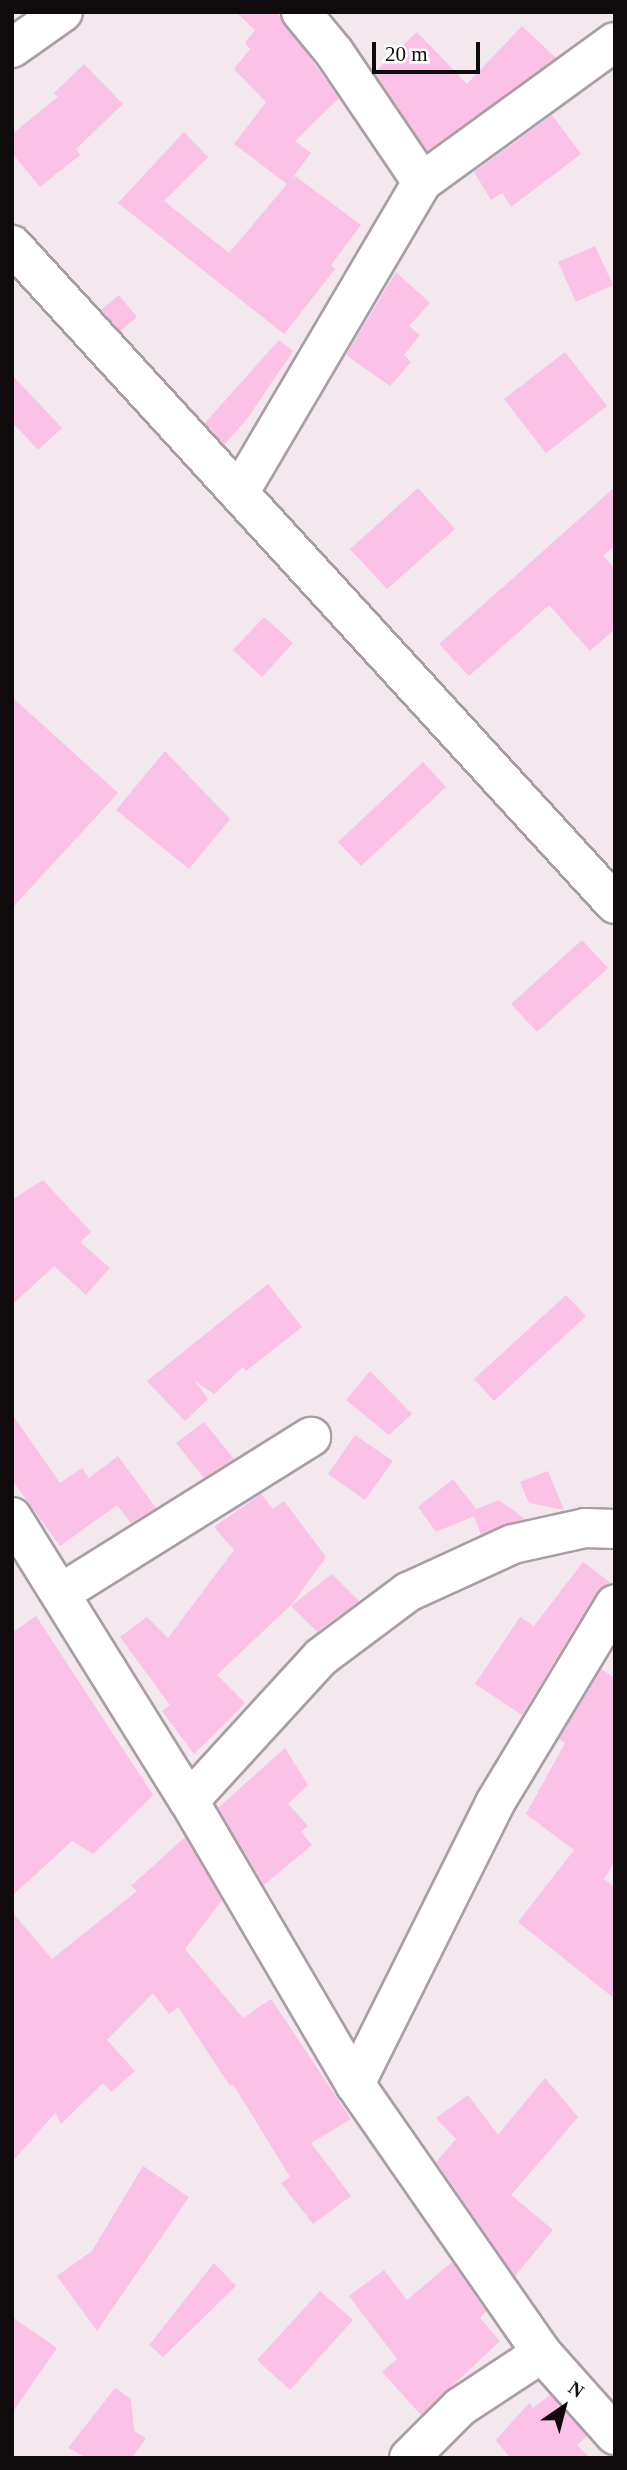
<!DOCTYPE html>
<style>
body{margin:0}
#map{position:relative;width:627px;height:2470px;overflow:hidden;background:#f2e8ee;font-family:"Times New Roman",serif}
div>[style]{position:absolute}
.building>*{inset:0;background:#fcc1e6}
.roads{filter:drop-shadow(2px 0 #a89ea4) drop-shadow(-2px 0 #a89ea4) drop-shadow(0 2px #a89ea4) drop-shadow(0 -2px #a89ea4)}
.minor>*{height:38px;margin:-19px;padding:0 19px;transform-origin:19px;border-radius:19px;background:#fff}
.secondary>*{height:38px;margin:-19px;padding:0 19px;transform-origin:19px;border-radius:19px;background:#fff}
span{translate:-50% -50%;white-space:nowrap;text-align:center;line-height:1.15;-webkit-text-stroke:5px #fff;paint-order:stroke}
.frame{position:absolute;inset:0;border:14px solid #0f0b0d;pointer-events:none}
.north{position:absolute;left:529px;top:2372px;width:70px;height:70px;-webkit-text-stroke:5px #fff;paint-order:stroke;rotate:35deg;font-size:19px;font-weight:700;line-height:28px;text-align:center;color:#0f0b0d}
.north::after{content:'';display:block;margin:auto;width:24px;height:32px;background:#0f0b0d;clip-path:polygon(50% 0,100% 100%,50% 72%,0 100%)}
.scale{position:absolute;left:372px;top:42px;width:108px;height:32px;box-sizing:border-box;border:4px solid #0f0b0d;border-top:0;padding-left:9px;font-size:21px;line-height:24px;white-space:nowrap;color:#0f0b0d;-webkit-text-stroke:5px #fff;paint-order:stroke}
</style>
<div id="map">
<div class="building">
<div style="clip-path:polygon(236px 12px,277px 12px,339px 98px,295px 141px,311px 153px,291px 180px,295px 176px,361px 225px,331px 265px,335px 269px,284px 334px,118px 203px,184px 132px,208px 157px,164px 201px,229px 253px,287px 184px,234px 144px,266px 102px,234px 69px,250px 49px,245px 43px,255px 30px)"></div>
<div style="clip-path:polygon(522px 26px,556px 58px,427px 151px,374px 73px,417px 32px,467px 84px)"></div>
<div style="clip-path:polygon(84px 64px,123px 104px,76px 149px,80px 155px,40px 187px,12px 153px,12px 134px,58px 97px,54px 93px)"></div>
<div style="clip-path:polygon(552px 115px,581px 154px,511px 207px,502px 193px,491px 200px,474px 172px)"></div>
<div style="clip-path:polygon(595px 246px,613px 285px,576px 302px,558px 262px)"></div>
<div style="clip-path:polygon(396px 272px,430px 303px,409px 326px,420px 335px,404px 355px,411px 362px,390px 386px,346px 355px)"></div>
<div style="clip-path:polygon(119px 295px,137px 317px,120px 331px,101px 310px)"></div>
<div style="clip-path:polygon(279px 340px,293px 351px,247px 419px,224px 445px,205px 423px)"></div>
<div style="clip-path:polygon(565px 352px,607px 406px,546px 453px,504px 399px)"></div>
<div style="clip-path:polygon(12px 375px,62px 428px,38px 450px,12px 422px)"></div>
<div style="clip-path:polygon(615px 487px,615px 545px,603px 556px,615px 569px,615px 629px,590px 651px,549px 605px,469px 676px,439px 644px)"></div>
<div style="clip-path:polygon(418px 488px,455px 529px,387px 589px,350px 549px)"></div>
<div style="clip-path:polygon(264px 617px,293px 643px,262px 677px,233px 650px)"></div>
<div style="clip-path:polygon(12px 697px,118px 793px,12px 908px)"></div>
<div style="clip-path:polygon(165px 751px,230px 819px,189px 869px,116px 810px)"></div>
<div style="clip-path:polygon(423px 762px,446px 787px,361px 866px,338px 842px)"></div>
<div style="clip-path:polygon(582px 940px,608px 968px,537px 1032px,511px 1004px)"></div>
<div style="clip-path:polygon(43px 1180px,91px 1232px,80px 1242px,110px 1268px,86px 1295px,54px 1266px,12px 1305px,12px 1200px)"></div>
<div style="clip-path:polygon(268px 1284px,302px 1327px,246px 1371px,243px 1367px,214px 1394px,195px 1381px,208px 1399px,185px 1421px,147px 1381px)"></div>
<div style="clip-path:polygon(566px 1295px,586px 1316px,494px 1401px,474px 1379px)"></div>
<div style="clip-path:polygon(370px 1371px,412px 1414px,389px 1435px,346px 1400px)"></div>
<div style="clip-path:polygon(12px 1414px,60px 1483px,82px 1468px,89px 1478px,118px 1456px,156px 1508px,131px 1523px,117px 1505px,60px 1546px,12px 1480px)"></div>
<div style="clip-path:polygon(204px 1422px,234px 1459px,204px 1478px,176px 1443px)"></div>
<div style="clip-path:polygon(355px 1435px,393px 1461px,365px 1500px,328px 1474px)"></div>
<div style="clip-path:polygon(548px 1471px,564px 1510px,529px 1503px,520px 1482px)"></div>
<div style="clip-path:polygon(453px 1479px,476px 1509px,499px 1500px,525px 1519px,481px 1535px,474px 1516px,436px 1532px,418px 1507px)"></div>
<div style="clip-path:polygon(261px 1494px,273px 1509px,284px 1501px,326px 1557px,293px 1603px,217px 1675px,245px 1703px,194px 1754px,162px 1711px,170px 1705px,120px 1637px,147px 1617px,168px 1638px,234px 1550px,214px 1527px)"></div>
<div style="clip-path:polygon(583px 1562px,611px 1583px,596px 1593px,522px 1715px,475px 1684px,520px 1617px,534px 1626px)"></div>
<div style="clip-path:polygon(332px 1574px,359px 1601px,317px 1632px,291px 1606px)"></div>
<div style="clip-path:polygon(36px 1616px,153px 1795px,93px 1854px,72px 1841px,12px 1896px,12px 1633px)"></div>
<div style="clip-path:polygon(601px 1669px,615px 1678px,615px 1861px,604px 1879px,615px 1887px,615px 1999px,518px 1922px,574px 1850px,526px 1814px,565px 1743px,559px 1739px)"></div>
<div style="clip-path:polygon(285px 1748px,308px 1785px,288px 1804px,308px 1826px,301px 1832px,312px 1845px,264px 1885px,218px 1808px)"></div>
<div style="clip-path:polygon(185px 1837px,222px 1900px,185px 1949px,243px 2018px,271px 1999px,351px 2119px,311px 2143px,351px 2196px,313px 2224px,281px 2183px,290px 2177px,233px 2084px,230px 2086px,178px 2007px,169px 2014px,153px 1993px,107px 2040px,135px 2071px,111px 2092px,103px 2083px,61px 2124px,55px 2113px,12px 2162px,12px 1912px,52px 1959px,137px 1891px,131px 1886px)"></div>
<div style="clip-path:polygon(545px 2078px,578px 2117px,511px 2195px,553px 2230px,515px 2276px,436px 2162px,456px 2139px,436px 2118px,468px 2095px,498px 2135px)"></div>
<div style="clip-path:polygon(143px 2166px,189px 2197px,97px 2331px,57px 2276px,92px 2251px)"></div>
<div style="clip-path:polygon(452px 2262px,486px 2311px,480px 2318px,500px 2341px,421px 2415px,382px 2372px,397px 2359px,349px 2296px,384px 2270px,407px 2300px)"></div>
<div style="clip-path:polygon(214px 2263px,236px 2286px,163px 2357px,149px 2345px)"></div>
<div style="clip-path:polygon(320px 2291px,353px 2320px,290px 2390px,257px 2360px)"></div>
<div style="clip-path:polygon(12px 2317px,57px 2348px,12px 2413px)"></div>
<div style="clip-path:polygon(115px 2388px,131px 2399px,134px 2431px,146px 2438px,132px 2458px,87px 2458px,68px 2448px)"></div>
<div style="clip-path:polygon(550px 2395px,587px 2436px,577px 2445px,590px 2458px,510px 2458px,496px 2440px,529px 2403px,533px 2408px)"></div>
</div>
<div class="roads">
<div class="minor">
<div style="left:301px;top:12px;width:52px;rotate:50.5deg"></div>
<div style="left:334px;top:52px;width:157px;rotate:55.9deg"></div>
<div style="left:12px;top:48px;width:62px;rotate:-35.2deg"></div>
<div style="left:239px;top:493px;width:361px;rotate:-59.5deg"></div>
<div style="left:422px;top:182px;width:238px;rotate:-36deg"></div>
<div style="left:12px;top:1517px;width:335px;rotate:58.1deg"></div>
<div style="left:189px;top:1801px;width:328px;rotate:59.6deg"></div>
<div style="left:355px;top:2084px;width:328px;rotate:55.2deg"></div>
<div style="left:542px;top:2353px;width:110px;rotate:48.3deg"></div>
<div style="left:61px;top:1593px;width:295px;rotate:-32deg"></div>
<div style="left:189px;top:1801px;width:195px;rotate:-47.5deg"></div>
<div style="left:321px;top:1657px;width:109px;rotate:-36.8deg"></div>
<div style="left:408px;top:1592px;width:115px;rotate:-24.6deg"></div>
<div style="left:513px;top:1544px;width:74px;rotate:-12.5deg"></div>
<div style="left:585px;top:1528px;width:30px;rotate:2deg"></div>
<div style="left:355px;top:2084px;width:314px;rotate:-63.5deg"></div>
<div style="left:495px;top:1803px;width:232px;rotate:-58.9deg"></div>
<div style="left:409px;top:2458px;width:72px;rotate:-45deg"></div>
<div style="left:460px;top:2407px;width:98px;rotate:-33.4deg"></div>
</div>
<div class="secondary">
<div style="left:12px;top:245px;width:893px;rotate:47.54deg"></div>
</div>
</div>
<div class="frame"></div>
<div class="north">N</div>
<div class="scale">20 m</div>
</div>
